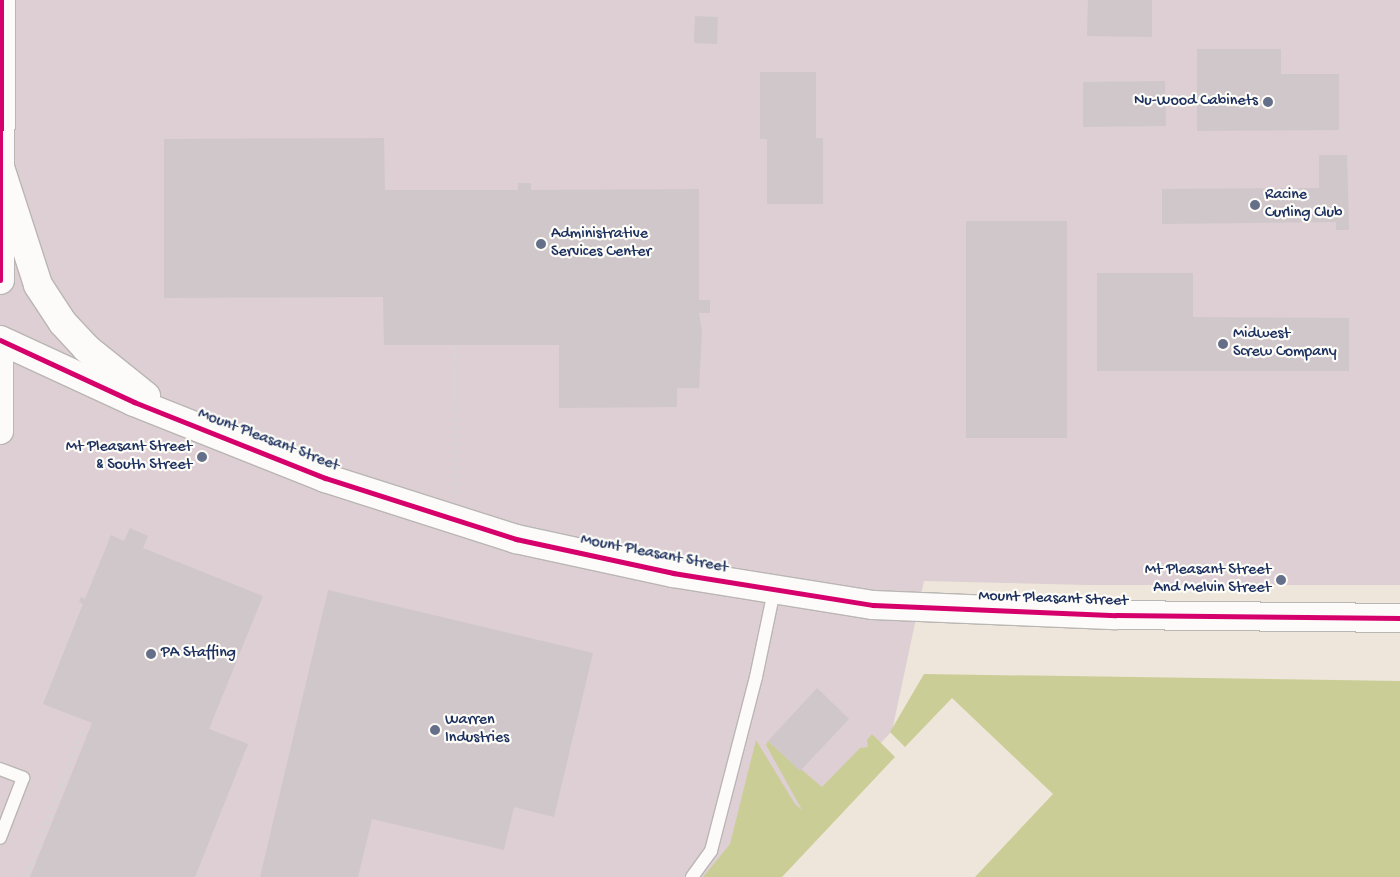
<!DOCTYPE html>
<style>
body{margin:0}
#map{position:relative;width:1400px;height:877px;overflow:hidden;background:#eee6da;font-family:"Gochi Hand",sans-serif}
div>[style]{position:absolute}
.industrial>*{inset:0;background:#ddcfd4}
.green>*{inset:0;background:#cace96}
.building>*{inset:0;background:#d0c7cb}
.path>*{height:3px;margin-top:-1.5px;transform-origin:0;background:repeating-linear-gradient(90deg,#d5d5d5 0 4px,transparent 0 8px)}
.roads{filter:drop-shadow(1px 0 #b9b6b3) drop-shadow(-1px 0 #b9b6b3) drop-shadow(0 1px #b9b6b3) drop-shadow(0 -1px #b9b6b3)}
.lane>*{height:12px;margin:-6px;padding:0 6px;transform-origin:6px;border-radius:6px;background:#fcfbf9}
.street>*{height:25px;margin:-12.5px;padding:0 12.5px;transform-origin:12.5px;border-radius:12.5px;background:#fcfbf9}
.secondary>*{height:28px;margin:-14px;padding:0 14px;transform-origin:14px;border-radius:14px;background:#fcfbf9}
.cycleway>*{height:5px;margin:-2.5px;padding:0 2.5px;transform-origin:2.5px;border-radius:2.5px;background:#d6006c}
.dots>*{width:14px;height:14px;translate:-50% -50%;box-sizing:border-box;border:2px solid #fdfcf7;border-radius:50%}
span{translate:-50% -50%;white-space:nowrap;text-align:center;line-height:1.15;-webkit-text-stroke:4.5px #fdfcf7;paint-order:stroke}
.poi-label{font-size:16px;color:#1b2f5e}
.right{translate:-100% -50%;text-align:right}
.left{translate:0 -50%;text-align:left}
.street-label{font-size:16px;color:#1b2f5e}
</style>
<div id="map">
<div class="industrial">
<div style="clip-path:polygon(0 0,1400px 0,1400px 585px,1089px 585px,924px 581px,892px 731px,808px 821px,714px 877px,0 877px)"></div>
</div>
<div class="green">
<div style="clip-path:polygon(924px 674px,1400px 681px,1400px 877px,975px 877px,1053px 794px,952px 698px,905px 747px,890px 732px)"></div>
<div style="clip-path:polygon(872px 734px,895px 757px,782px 877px,703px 877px,730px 844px,756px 740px,795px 804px,802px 810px,766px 745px,768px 741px,822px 787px,860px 748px,868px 747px,867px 740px)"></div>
</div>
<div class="building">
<div style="clip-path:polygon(1088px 0,1152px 0,1152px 37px,1087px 36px)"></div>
<div style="clip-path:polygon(695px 16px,718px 17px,717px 44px,694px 43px)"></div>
<div style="clip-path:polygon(1197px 49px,1281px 49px,1281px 74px,1339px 74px,1339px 130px,1197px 131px)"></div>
<div style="clip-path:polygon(760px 72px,816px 72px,816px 138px,823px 138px,823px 204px,767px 204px,767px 139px,760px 139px)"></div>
<div style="clip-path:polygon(1165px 81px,1166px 126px,1083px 127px,1083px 82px)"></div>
<div style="clip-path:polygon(384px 138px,385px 190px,518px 190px,518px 183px,531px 183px,531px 190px,699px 189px,699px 300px,710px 300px,710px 313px,699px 313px,702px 331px,699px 388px,677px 388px,677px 407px,559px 408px,559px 345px,384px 345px,383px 297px,164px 298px,164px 139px)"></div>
<div style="clip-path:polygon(1319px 155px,1347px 155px,1349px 230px,1336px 230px,1336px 222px,1162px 224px,1162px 189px,1319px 188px)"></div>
<div style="clip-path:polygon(966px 221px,1067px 221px,1067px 438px,966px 438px)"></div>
<div style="clip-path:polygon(1097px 273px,1193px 273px,1193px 317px,1349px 318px,1349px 371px,1097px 371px)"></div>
<div style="clip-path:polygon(130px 528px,148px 536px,143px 548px,263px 596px,209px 729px,248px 744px,195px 877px,30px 877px,92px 723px,43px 704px,83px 604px,79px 602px,81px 597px,85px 599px,111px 535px,124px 541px)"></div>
<div style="clip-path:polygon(328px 590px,593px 653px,554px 817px,514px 807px,504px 850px,372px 819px,358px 877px,260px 877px)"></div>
<div style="clip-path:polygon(817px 688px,849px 719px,800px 771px,768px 741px)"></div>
</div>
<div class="path">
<div style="left:454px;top:345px;width:148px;rotate:89.2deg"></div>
<div style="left:26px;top:877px;width:160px;rotate:-69.1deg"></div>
</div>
<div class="roads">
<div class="lane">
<div style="left:0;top:769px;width:25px;rotate:21deg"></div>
<div style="left:23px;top:778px;width:64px;rotate:111deg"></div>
<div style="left:692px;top:877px;width:32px;rotate:-54deg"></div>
<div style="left:711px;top:851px;width:180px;rotate:-75.5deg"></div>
<div style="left:756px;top:677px;width:88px;rotate:-78.2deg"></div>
</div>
<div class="street">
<div style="left:0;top:353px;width:78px;rotate:90deg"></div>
</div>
<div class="secondary">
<div style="left:0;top:167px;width:124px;rotate:72.1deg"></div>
<div style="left:38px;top:285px;width:45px;rotate:56.7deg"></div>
<div style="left:63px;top:323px;width:34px;rotate:47deg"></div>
<div style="left:86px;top:348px;width:77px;rotate:38.7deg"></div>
<div style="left:0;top:280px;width:280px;rotate:-89.8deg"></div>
<div style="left:0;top:340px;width:148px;rotate:24.8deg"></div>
<div style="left:134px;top:402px;width:206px;rotate:21.7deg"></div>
<div style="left:325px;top:478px;width:201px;rotate:17.7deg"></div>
<div style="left:516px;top:539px;width:161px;rotate:12.2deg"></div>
<div style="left:673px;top:573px;width:203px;rotate:9.1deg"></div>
<div style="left:873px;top:605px;width:243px;rotate:2.4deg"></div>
<div style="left:1116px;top:615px;width:284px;rotate:0.6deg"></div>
</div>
</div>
<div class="cycleway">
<div style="left:0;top:280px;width:280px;rotate:-89.8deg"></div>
<div style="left:0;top:340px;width:148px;rotate:24.8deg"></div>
<div style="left:134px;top:402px;width:206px;rotate:21.7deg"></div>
<div style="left:325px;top:478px;width:201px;rotate:17.7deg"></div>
<div style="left:516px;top:539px;width:161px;rotate:12.2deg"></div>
<div style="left:673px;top:573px;width:203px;rotate:9.1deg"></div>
<div style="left:873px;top:605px;width:243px;rotate:2.4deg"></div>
<div style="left:1116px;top:615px;width:284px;rotate:0.6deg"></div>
</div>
<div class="dots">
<div style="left:1268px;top:102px;background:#656f89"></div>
<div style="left:1255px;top:205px;background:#656f89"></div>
<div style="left:541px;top:244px;background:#656f89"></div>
<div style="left:1223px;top:344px;background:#656f89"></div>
<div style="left:202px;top:457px;background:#656f89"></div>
<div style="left:1281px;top:580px;background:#656f89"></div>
<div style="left:151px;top:654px;background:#656f89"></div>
<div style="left:435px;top:730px;background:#656f89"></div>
</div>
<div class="poi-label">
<span class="right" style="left:1258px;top:102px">Nu-Wood Cabinets</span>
<span class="left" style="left:1265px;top:205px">Racine<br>Curling Club</span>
<span class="left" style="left:551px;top:244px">Administrative<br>Services Center</span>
<span class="left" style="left:1233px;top:344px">Midwest<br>Screw Company</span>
<span class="right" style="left:192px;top:457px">Mt Pleasant Street<br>&amp; South Street</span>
<span class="right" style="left:1271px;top:580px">Mt Pleasant Street<br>And Melvin Street</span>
<span class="left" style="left:161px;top:654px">PA Staffing</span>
<span class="left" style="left:445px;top:730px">Warren<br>Industries</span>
</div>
<div class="street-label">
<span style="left:268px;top:441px;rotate:21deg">Mount Pleasant Street</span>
<span style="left:654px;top:555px;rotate:11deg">Mount Pleasant Street</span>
<span style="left:1053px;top:600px;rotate:2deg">Mount Pleasant Street</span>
</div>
</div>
